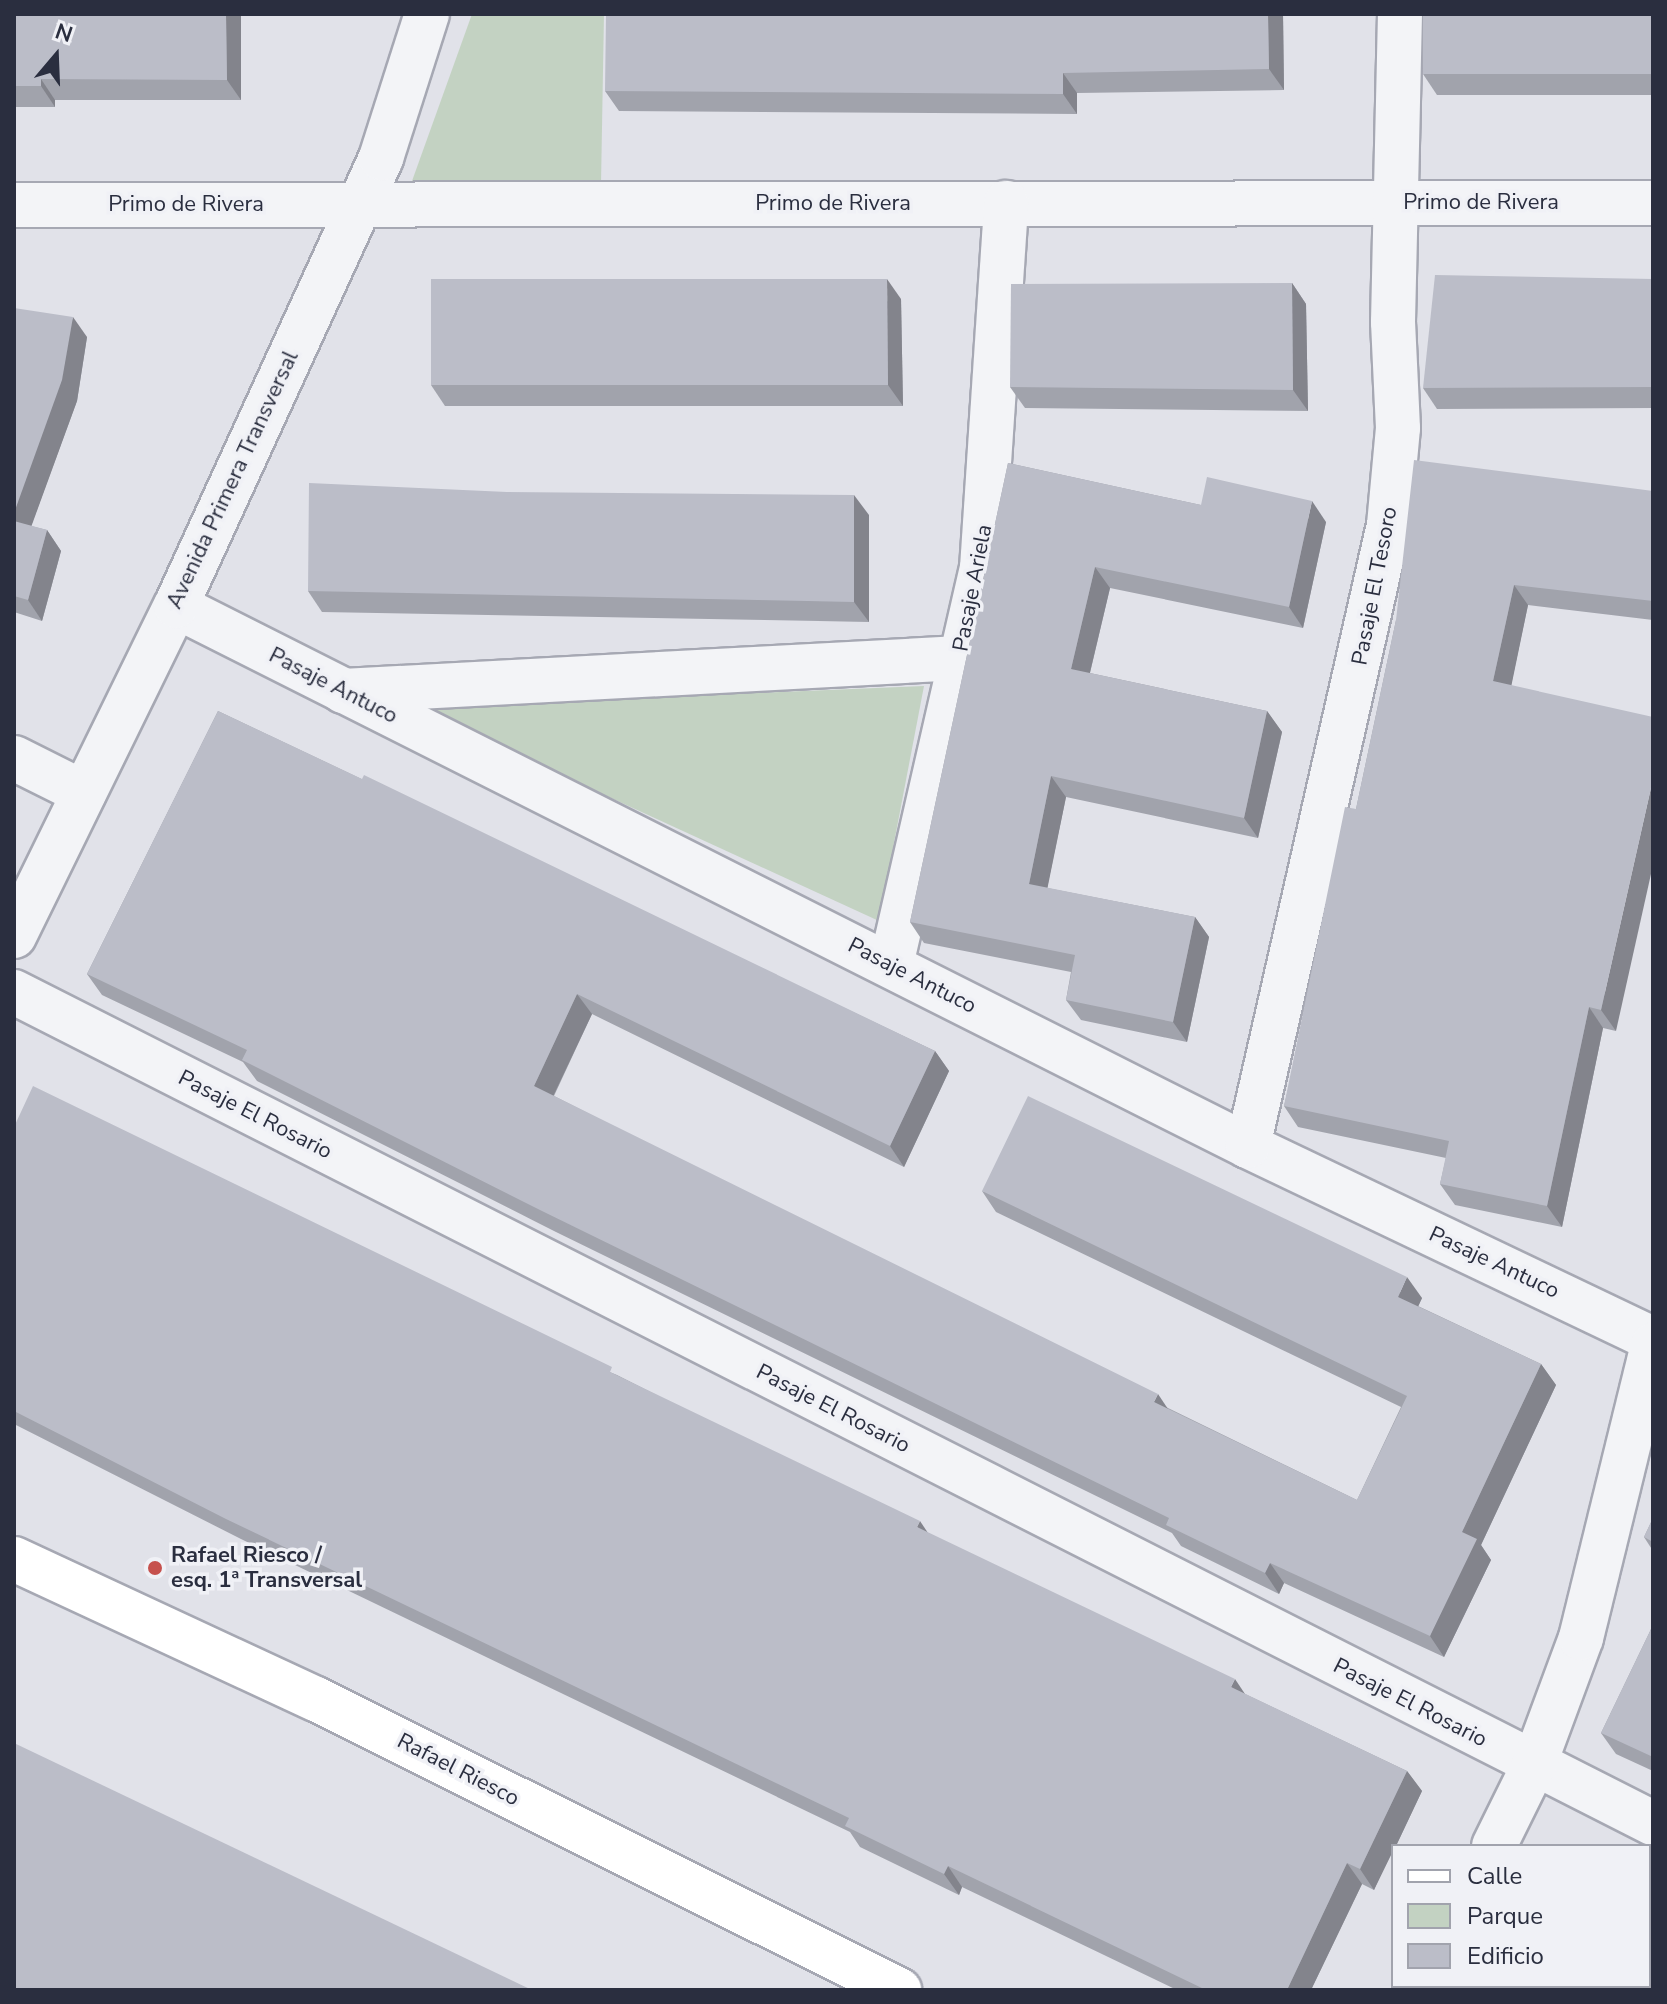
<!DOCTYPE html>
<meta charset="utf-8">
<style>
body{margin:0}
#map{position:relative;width:1667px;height:2004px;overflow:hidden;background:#e1e2e9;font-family:"Nunito Sans",sans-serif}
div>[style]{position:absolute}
.green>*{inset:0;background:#c3d2c2}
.roads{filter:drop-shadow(2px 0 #a6a8b3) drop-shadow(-2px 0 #a6a8b3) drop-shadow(0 2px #a6a8b3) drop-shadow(0 -2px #a6a8b3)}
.minor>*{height:44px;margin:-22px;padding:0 22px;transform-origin:22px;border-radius:22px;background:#f3f4f7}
.major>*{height:44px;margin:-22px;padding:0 22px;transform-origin:22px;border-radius:22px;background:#fff}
.wall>*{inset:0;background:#a1a3ac}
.shaded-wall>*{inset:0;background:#83848c}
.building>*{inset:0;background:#bbbdc8}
.dots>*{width:22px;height:22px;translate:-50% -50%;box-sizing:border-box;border:4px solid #f0f1f6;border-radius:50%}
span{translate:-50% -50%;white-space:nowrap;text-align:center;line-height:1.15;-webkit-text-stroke:7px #f0f1f6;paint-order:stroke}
.street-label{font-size:22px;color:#2a2e3f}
.poi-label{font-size:22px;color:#2a2e3f;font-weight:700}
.left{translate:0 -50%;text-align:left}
.frame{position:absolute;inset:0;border:16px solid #2a2e3f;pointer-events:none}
.legend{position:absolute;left:1391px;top:1844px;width:260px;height:144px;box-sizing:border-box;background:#f0f1f6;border:2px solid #a1a3ad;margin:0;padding:10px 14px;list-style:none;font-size:24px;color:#2a2e3f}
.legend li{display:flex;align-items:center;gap:16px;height:40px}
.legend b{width:40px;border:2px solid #a1a3ad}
.north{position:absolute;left:16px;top:16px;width:80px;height:80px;-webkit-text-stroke:6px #f0f1f6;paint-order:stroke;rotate:19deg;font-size:22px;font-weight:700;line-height:32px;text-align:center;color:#2a2e3f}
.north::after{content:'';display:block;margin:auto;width:28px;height:36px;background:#2a2e3f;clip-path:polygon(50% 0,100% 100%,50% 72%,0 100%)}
</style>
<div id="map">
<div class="green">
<div style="clip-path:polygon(472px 14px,604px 14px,601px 184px,412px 181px)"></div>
<div style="clip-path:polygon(924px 686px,879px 921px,413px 707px)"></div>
</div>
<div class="roads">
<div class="minor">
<div style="left:14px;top:205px;width:1639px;rotate:-0.07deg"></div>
<div style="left:176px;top:606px;width:1200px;rotate:26.74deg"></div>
<div style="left:1248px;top:1146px;width:449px;rotate:25.5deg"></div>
<div style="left:343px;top:691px;width:618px;rotate:-3.06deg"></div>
<div style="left:14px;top:758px;width:78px;rotate:26.6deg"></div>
<div style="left:14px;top:936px;width:368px;rotate:-63.9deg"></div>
<div style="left:176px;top:606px;width:493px;rotate:-65.4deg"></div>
<div style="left:381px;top:158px;width:151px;rotate:-72.3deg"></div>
<div style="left:891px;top:965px;width:407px;rotate:-77.1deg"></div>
<div style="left:982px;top:568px;width:366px;rotate:-86.2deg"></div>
<div style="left:14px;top:992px;width:1838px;rotate:26.89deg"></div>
<div style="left:1248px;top:1146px;width:637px;rotate:-77.21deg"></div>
<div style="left:1389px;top:525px;width:97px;rotate:-84.7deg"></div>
<div style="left:1398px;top:428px;width:106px;rotate:-92.7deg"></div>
<div style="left:1393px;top:322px;width:308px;rotate:-88.7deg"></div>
<div style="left:1494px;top:1846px;width:90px;rotate:-63.7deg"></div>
<div style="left:1534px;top:1765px;width:135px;rotate:-69.7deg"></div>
<div style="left:1581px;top:1638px;width:302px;rotate:-76.2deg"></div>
<div style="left:1424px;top:1990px;width:4px;rotate:-63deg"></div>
</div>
<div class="major">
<div style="left:14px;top:1559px;width:333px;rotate:24.9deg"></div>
<div style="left:316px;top:1699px;width:652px;rotate:26.53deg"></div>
</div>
</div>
<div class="wall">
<div style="clip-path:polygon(14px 14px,241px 14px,241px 100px,55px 100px,55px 107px,14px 107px)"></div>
<div style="clip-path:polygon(1283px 14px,1284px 90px,1077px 93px,1077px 114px,619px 111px,605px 91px)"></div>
<div style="clip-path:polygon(1653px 14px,1653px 95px,1437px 95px,1423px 74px)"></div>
<div style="clip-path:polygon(1653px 279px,1653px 408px,1437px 409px,1423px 388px)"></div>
<div style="clip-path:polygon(1292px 283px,1306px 304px,1308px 411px,1025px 408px,1010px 387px)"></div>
<div style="clip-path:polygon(901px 299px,903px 406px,445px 406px,431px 385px)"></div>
<div style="clip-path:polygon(14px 308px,87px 337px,77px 401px,31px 526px,47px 530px,61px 551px,42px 621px,14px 612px)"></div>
<div style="clip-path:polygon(1008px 463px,1201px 505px,1326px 522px,1303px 628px,1110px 588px,1090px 673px,1267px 711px,1282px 732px,1258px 838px,1066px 797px,1047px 888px,1195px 917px,1209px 937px,1187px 1042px,1081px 1020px,1066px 1000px,1071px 972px,924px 943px,910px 922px)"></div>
<div style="clip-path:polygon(1653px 491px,1653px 620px,1528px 605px,1511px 685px,1616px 1031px,1603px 1028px,1562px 1227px,1455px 1205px,1440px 1184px,1446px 1158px,1298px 1127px,1284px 1106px,1356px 809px,1396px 620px)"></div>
<div style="clip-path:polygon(869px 515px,869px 622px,322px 612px,308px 591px)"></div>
<div style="clip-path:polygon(218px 711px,935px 1051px,949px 1071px,904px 1167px,592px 1014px,554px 1096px,1168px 1408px,1357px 1500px,1401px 1407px,996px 1212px,982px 1191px,1422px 1298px,1418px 1306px,1541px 1364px,1556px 1385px,1481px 1545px,1491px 1560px,1444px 1657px,1284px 1583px,1279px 1594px,1181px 1546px,1172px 1533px,556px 1232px,257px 1081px,243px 1062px,102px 995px,87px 974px)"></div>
<div style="clip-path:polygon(14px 1127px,617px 1375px,1245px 1694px,1407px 1771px,1422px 1791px,1396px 1846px,1393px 1846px,1374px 1890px,1362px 1884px,1311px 1990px,1177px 1990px,962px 1887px,959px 1895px,860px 1847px,850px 1832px,241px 1539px,14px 1424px)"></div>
<div style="clip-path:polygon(1653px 1518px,1653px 1551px,1644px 1537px)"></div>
<div style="clip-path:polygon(1653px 1625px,1653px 1771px,1616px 1754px,1601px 1733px)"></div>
</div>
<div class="shaded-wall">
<div style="clip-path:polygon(226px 14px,241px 14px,241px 100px,227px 80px)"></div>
<div style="clip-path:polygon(1268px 14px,1283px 14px,1284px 90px,1269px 69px)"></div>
<div style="clip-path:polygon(1063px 73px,1077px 93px,1077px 114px,1063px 94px)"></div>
<div style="clip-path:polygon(41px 79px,55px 100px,55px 107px,41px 86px)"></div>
<div style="clip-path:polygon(887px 279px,901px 299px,903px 406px,888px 385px)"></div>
<div style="clip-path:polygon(1292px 283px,1306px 304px,1308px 411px,1293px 390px)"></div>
<div style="clip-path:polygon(73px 317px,87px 337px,77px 401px,26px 541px,14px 524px,14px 513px)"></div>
<div style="clip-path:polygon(854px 495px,869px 515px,869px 622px,854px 602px)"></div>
<div style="clip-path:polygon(1312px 501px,1326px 522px,1303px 628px,1289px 607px)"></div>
<div style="clip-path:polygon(47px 530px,61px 551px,42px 621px,28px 600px)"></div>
<div style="clip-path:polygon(1095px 567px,1110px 588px,1086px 689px,1071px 669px)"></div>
<div style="clip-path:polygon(1514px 585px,1528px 605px,1508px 702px,1493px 681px)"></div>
<div style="clip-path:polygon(1267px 711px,1282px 732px,1258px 838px,1244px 818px)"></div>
<div style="clip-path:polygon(1051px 776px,1066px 797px,1044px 905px,1029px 884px)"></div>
<div style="clip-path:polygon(1653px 779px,1653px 865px,1616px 1031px,1601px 1010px)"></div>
<div style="clip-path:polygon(1195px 917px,1209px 937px,1187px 1042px,1173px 1022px)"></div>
<div style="clip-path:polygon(577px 994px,592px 1014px,548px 1107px,534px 1086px)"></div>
<div style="clip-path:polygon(1589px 1007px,1603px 1028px,1562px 1227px,1547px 1206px)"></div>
<div style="clip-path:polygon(935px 1051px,949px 1071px,904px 1167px,890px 1146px)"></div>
<div style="clip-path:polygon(1407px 1277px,1422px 1298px,1413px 1318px,1398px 1297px)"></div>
<div style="clip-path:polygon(1541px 1364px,1556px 1385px,1481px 1545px,1491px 1560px,1444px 1657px,1430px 1636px,1462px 1532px)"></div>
<div style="clip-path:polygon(1158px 1394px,1172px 1415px,1154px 1402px)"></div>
<div style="clip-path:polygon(920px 1521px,934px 1542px,917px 1527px)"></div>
<div style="clip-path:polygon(1270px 1563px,1284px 1583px,1279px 1594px,1265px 1573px)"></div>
<div style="clip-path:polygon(1235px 1679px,1249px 1700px,1231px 1687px)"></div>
<div style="clip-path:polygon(1407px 1771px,1422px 1791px,1396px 1846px,1393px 1846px,1393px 1851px,1374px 1890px,1360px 1869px)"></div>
<div style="clip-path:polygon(1347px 1863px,1362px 1884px,1311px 1990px,1287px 1990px)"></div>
<div style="clip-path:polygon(948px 1866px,962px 1887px,959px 1895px,944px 1874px)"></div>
</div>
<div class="building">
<div style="clip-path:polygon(14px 14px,226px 14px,227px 80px,41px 79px,41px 86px,14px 86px)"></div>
<div style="clip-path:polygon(606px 14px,1268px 14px,1269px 69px,1063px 73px,1063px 94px,605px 91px)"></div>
<div style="clip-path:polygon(1423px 14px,1653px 14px,1653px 74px,1423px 74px)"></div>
<div style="clip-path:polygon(1435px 275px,1653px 279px,1653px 387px,1423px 388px)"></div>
<div style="clip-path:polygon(431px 279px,887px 279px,888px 385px,431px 385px)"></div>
<div style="clip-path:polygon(1292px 283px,1293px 390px,1010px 387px,1011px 284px)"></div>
<div style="clip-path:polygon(14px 308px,73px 317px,62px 380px,14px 513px)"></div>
<div style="clip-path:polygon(1414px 460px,1653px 491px,1653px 601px,1514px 585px,1493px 681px,1653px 717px,1653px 779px,1601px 1010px,1589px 1007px,1547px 1206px,1440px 1184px,1449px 1141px,1284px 1106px,1345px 807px,1356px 809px,1396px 620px)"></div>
<div style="clip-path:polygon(1008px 463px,1201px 505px,1207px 477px,1312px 501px,1289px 607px,1095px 567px,1071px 669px,1267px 711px,1244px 818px,1051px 776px,1029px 884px,1195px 917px,1173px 1022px,1066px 1000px,1075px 955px,910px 922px)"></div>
<div style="clip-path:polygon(309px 483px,507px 492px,854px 495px,854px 602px,308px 591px)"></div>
<div style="clip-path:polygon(14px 521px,47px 530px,28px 600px,14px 596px)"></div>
<div style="clip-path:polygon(218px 711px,362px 779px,364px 775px,935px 1051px,890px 1146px,577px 994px,534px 1086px,1158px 1394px,1154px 1402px,1357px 1500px,1407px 1396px,982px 1191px,1028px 1096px,1407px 1277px,1398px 1297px,1541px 1364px,1462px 1532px,1477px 1539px,1430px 1636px,1270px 1563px,1265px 1573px,1166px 1525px,1169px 1518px,542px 1211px,242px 1060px,247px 1050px,87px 974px)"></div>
<div style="clip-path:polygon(33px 1086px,612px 1367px,610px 1372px,920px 1521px,917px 1527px,1235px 1679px,1231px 1687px,1407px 1771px,1360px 1869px,1347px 1863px,1287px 1990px,1206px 1990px,948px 1866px,944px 1874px,845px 1826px,849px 1818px,226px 1519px,14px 1411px,14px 1127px)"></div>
<div style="clip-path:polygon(1653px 1518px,1653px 1542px,1644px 1537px)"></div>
<div style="clip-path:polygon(1653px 1625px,1653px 1757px,1601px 1733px)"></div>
<div style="clip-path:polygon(14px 1743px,532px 1990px,14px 1990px)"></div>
<div style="clip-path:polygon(1649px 1901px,1653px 1903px,1653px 1990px,1512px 1990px,1514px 1986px,1649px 1986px)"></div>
</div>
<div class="dots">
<div style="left:155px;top:1568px;background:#c6514d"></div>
</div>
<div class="street-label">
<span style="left:1481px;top:203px">Primo de Rivera</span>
<span style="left:833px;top:204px">Primo de Rivera</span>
<span style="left:186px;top:205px">Primo de Rivera</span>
<span style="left:233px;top:480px;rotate:-65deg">Avenida Primera Transversal</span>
<span style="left:1375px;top:586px;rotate:-79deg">Pasaje El Tesoro</span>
<span style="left:973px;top:588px;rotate:-79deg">Pasaje Ariela</span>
<span style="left:333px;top:686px;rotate:27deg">Pasaje Antuco</span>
<span style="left:912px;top:976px;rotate:27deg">Pasaje Antuco</span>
<span style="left:255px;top:1115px;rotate:27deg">Pasaje El Rosario</span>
<span style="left:1494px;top:1263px;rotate:25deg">Pasaje Antuco</span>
<span style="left:833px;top:1409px;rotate:27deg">Pasaje El Rosario</span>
<span style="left:1410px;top:1703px;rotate:27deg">Pasaje El Rosario</span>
<span style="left:458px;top:1770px;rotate:27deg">Rafael Riesco</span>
</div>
<div class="poi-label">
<span class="left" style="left:171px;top:1568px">Rafael Riesco /<br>esq. 1ª Transversal</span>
</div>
<div class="frame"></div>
<ul class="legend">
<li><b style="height:10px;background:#fff"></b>Calle</li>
<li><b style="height:22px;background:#c3d2c2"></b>Parque</li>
<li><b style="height:22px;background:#bbbdc8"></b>Edificio</li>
</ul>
<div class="north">N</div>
</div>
